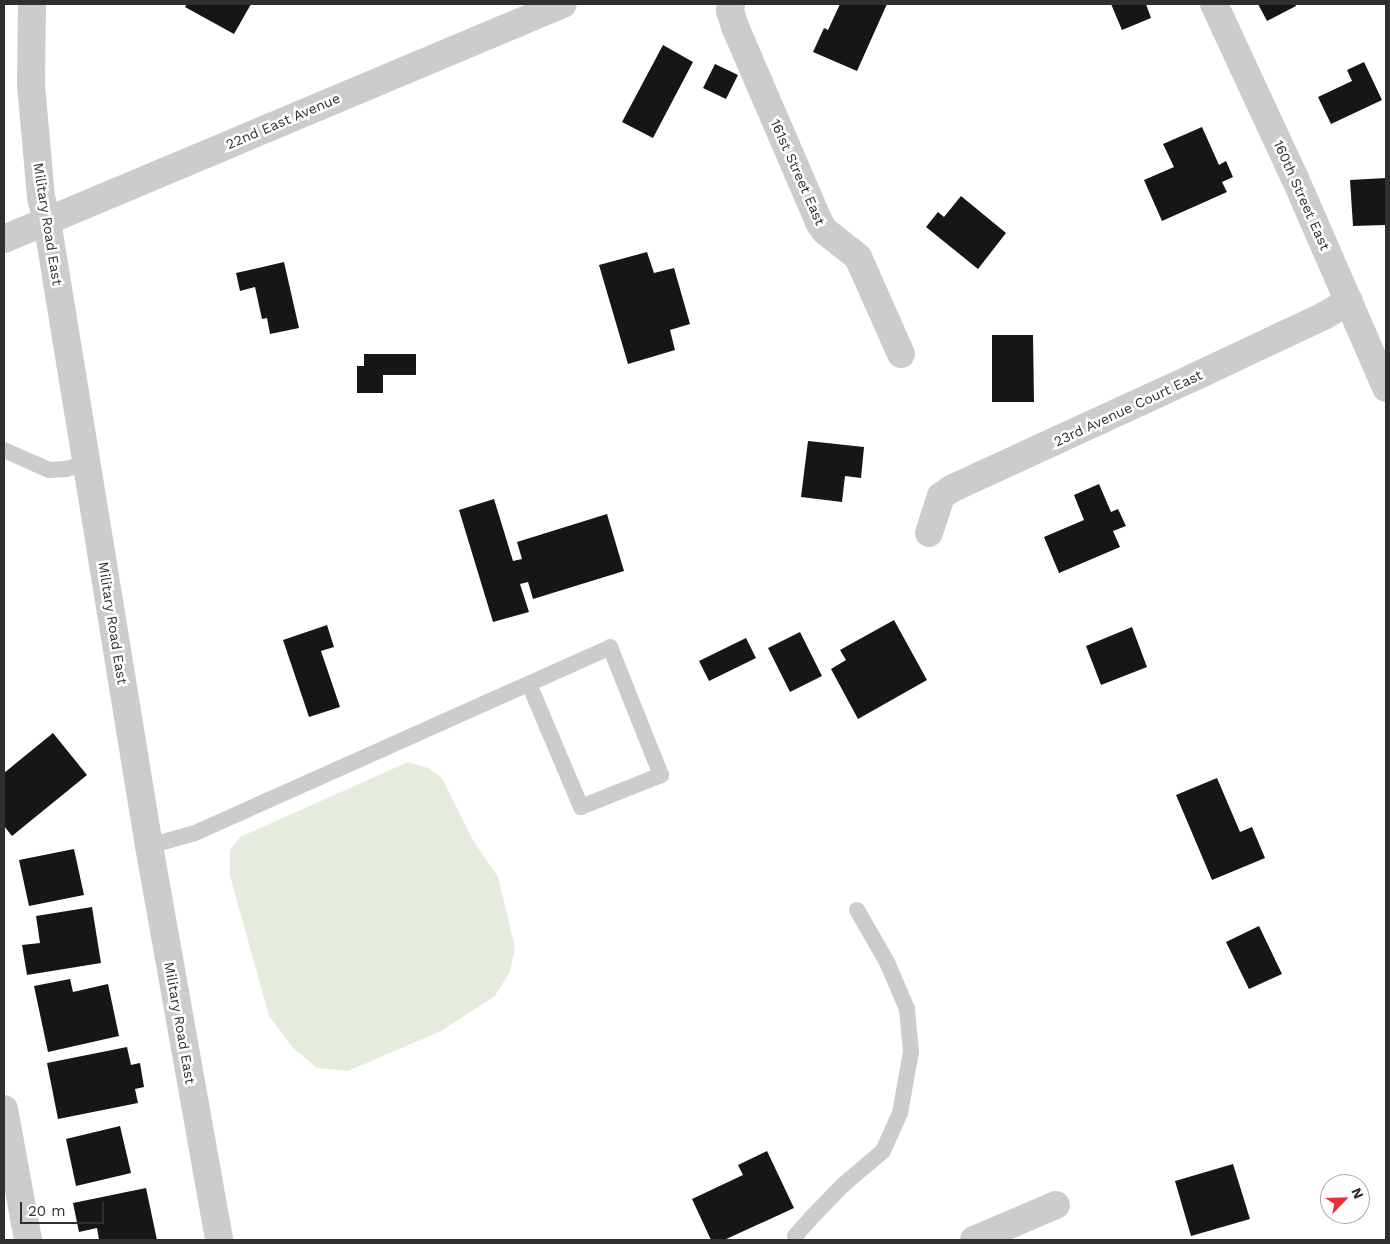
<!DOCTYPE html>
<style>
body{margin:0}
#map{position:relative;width:1390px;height:1244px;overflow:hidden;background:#fff;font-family:"Work Sans",sans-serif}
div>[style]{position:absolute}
.green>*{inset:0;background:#e5ecdd}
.building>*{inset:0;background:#161616}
.service>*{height:16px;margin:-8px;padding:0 8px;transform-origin:8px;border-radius:8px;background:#ccc}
.minor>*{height:28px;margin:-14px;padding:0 14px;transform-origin:14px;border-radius:14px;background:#ccc}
.tertiary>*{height:28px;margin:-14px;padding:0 14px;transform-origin:14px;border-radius:14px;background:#ccc}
span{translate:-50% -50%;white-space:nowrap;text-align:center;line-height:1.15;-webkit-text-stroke:5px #fff;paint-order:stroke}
.street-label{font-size:14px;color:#2f2f2f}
.frame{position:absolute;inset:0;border:5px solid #2f2f2f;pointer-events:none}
.north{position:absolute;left:1320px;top:1174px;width:50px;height:50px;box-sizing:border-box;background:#fff;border:1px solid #acacac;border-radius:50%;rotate:66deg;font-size:14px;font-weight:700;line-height:20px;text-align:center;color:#2f2f2f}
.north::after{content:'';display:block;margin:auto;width:18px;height:22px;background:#e82f39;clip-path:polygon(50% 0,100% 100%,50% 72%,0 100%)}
.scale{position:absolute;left:20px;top:1202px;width:84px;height:22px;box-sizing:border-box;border:2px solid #2f2f2f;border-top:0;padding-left:6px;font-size:15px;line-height:18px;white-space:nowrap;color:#2f2f2f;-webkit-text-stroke:4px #fff;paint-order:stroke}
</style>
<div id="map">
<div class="green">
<div style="clip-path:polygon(408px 762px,428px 768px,442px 778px,474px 842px,498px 877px,515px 947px,510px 971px,495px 996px,441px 1031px,348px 1071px,317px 1068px,293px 1048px,269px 1016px,230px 876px,230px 850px,240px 837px)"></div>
</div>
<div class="building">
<div style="clip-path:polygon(187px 4px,251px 4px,234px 34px,185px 7px)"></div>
<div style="clip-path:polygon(840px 4px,887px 4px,857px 71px,813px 52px,824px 28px,828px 30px)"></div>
<div style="clip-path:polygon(1111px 4px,1146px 4px,1151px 18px,1122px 30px)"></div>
<div style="clip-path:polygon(1258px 4px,1295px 4px,1296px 6px,1267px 21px)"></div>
<div style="clip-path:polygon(663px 45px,693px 62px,653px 138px,622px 122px)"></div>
<div style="clip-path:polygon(1364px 62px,1382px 100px,1331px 124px,1318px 97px,1352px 81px,1347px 70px)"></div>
<div style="clip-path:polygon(715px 64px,738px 75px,726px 99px,703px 88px)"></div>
<div style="clip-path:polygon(1202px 127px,1219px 165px,1226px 161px,1233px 177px,1222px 182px,1227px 192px,1162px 221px,1144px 180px,1174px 167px,1163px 144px)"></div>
<div style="clip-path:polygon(1386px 178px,1386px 225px,1353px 226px,1350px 180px)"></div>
<div style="clip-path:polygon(961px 196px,1006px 233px,978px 269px,926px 227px,938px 212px,944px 217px)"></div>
<div style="clip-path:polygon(647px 252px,654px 273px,674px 268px,690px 324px,670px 330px,675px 350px,628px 364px,599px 265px)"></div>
<div style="clip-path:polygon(284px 262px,299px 328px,270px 334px,267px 318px,262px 319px,255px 287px,240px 291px,236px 273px)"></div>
<div style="clip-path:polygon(992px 335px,1033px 335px,1034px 402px,992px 402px)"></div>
<div style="clip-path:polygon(364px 354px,416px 354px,416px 375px,383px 375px,383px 393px,357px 393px,357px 366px,364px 366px)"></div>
<div style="clip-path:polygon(808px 441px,864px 447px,861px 478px,845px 476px,842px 502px,801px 497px)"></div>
<div style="clip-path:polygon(1099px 484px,1111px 512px,1118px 509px,1126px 526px,1113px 531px,1120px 547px,1059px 573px,1044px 537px,1084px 520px,1074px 495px)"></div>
<div style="clip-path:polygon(494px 499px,513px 561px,522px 559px,517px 542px,607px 514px,624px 571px,533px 599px,528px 582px,520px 584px,529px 612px,493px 622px,459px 510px)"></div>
<div style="clip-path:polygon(894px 620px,927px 680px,858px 719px,831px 669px,846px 660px,840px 650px)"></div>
<div style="clip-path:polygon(327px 625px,334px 647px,321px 651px,340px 707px,309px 717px,283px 640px)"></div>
<div style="clip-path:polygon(1132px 627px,1147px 667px,1101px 685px,1086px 646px)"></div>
<div style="clip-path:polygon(800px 632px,822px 676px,790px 692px,768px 648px)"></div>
<div style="clip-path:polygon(746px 638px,756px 658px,709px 681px,699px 661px)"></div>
<div style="clip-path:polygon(53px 733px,87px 775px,12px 836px,4px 826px,4px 773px)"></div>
<div style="clip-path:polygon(1217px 778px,1240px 832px,1252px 827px,1265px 858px,1212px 880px,1176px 795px)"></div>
<div style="clip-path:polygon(74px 849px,84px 895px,29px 906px,19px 860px)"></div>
<div style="clip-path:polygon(92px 907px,101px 963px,27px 975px,22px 945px,40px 943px,36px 916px)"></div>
<div style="clip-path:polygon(1259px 926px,1282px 974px,1249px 989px,1226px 942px)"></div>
<div style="clip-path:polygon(70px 979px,73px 992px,108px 984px,119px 1036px,48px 1052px,34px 986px)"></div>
<div style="clip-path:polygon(127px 1047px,131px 1065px,140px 1063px,144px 1087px,135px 1089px,138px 1103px,58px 1119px,47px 1063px)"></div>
<div style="clip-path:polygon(120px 1126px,131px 1173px,76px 1186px,66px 1139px)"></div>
<div style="clip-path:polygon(767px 1151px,794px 1208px,724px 1240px,711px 1240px,692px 1199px,743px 1175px,738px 1165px)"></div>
<div style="clip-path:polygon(1233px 1164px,1250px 1219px,1191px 1236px,1175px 1181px)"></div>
<div style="clip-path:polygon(146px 1188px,157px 1240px,99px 1240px,97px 1228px,79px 1232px,73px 1203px)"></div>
</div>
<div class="service">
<div style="left:4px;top:450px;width:49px;rotate:24deg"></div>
<div style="left:49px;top:470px;width:17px;rotate:-3deg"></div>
<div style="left:66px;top:469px;width:22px;rotate:-16deg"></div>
<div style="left:149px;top:846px;width:48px;rotate:-15.8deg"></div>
<div style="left:195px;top:833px;width:455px;rotate:-24.1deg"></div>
<div style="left:610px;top:647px;width:138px;rotate:68.3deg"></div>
<div style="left:661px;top:775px;width:86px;rotate:158.2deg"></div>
<div style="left:581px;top:807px;width:134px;rotate:-112.9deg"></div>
<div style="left:796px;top:1240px;width:4px;rotate:-104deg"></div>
<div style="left:795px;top:1236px;width:25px;rotate:-48deg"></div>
<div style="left:812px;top:1217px;width:45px;rotate:-45.9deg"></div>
<div style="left:843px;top:1185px;width:52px;rotate:-40.4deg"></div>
<div style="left:883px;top:1151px;width:42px;rotate:-65.9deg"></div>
<div style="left:900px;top:1113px;width:62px;rotate:-79.8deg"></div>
<div style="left:911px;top:1052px;width:43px;rotate:-95.3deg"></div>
<div style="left:907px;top:1009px;width:51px;rotate:-113.1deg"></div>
<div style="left:887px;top:962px;width:60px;rotate:-120deg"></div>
</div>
<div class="minor">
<div style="left:731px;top:4px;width:7px;rotate:98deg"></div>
<div style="left:730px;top:11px;width:19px;rotate:72deg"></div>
<div style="left:736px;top:29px;width:212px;rotate:66.7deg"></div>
<div style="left:820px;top:224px;width:9px;rotate:54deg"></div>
<div style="left:825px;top:231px;width:42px;rotate:38.2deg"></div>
<div style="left:858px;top:257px;width:106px;rotate:66.1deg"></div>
<div style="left:1214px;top:4px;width:190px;rotate:65.1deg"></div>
<div style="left:1294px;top:176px;width:231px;rotate:66.5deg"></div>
<div style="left:929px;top:533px;width:39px;rotate:-72deg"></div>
<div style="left:941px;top:496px;width:14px;rotate:-34deg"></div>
<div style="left:953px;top:488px;width:263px;rotate:-24.7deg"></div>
<div style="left:1192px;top:378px;width:146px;rotate:-25.2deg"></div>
<div style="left:1324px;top:316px;width:29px;rotate:-31deg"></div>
<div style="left:4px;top:1109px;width:133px;rotate:79.6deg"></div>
<div style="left:974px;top:1240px;width:89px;rotate:-23.1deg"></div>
</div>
<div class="tertiary">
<div style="left:32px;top:4px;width:81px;rotate:90.7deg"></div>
<div style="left:31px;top:85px;width:112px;rotate:84.9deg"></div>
<div style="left:41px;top:197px;width:25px;rotate:76deg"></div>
<div style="left:47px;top:221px;width:633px;rotate:80.73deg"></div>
<div style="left:149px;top:846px;width:400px;rotate:79.9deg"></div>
<div style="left:4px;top:239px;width:606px;rotate:-22.8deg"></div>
</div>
<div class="street-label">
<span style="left:283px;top:121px;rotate:-23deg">22nd East Avenue</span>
<span style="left:798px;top:172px;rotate:66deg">161st Street East</span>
<span style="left:1302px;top:195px;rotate:66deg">160th Street East</span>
<span style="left:48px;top:224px;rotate:81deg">Military Road East</span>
<span style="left:1128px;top:408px;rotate:-25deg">23rd Avenue Court East</span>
<span style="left:113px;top:623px;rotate:81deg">Military Road East</span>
<span style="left:180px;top:1023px;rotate:80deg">Military Road East</span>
</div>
<div class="frame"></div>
<div class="north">N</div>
<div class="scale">20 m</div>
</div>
